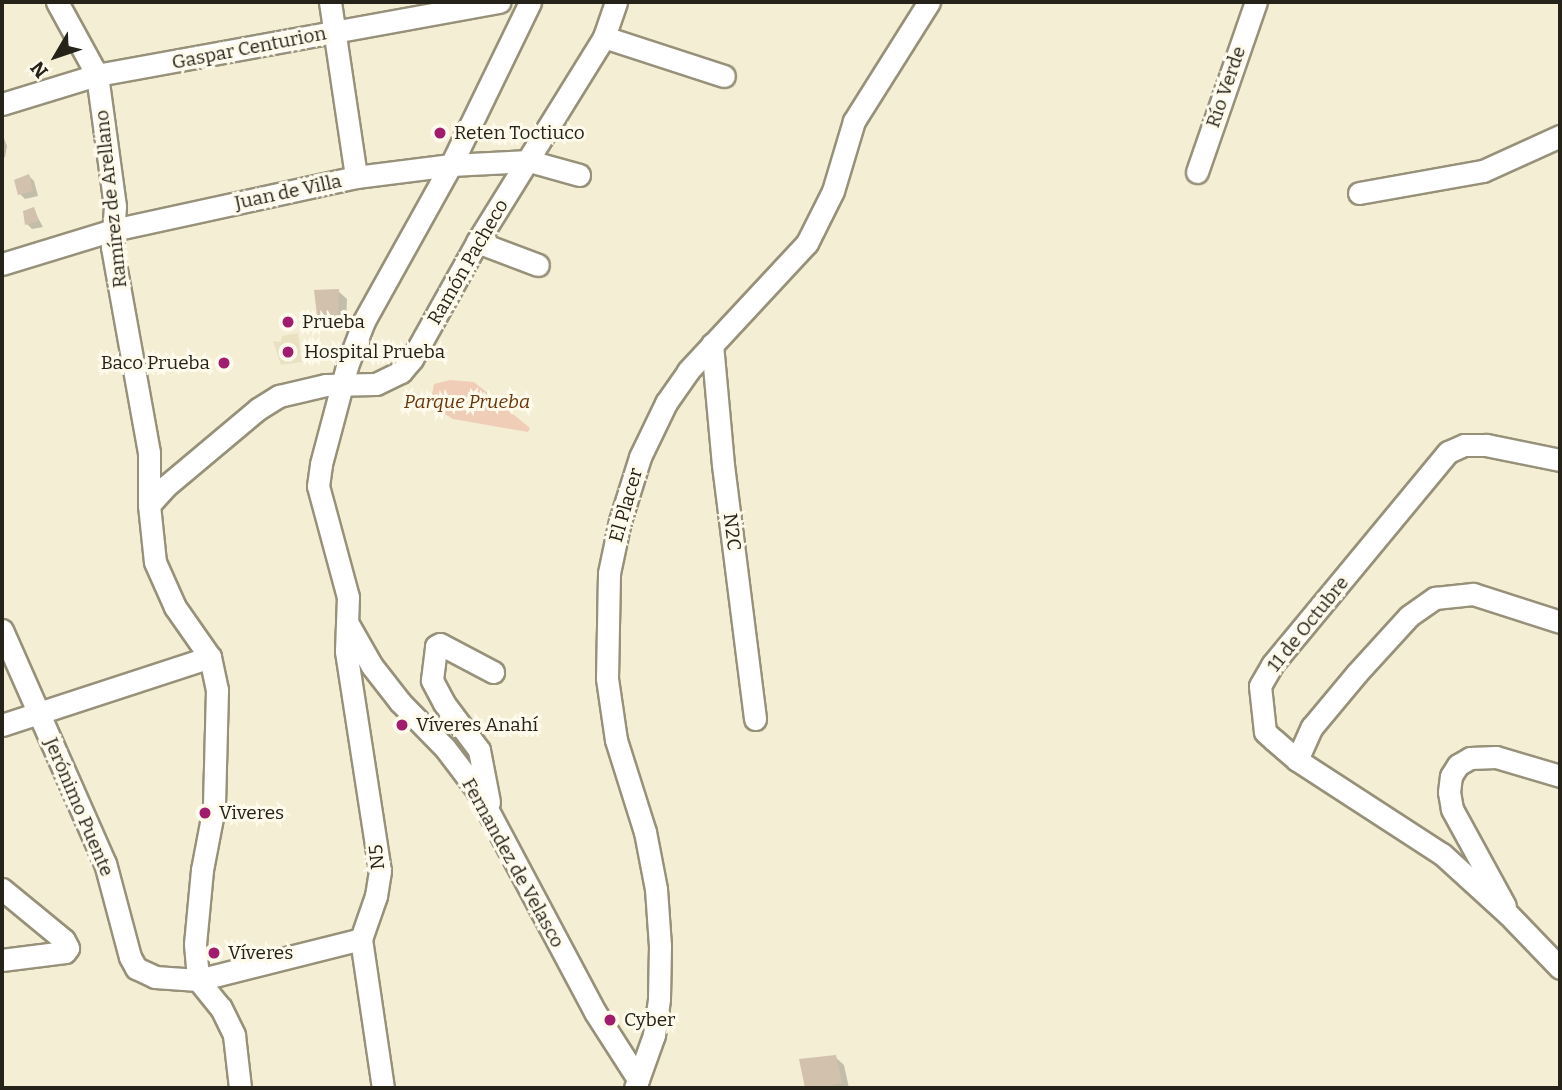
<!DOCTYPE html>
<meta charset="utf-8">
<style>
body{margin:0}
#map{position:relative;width:1562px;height:1090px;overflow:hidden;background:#f4eed5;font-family:Bitter,serif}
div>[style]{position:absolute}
.built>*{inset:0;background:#eae1c2}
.green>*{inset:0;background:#f0cdb7}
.shadow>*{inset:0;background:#0003}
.building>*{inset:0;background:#d1c1ad}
.roads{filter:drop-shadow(2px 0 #97917a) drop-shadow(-2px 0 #97917a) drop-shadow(0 2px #97917a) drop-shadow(0 -2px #97917a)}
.minor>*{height:21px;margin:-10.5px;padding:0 10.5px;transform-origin:10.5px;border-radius:10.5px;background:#fff}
.dots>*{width:19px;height:19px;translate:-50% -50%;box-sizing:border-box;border:4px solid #fffbec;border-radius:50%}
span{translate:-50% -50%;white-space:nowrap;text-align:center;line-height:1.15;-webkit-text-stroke:6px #fffbec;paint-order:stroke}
.street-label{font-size:19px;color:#252219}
.poi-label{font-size:19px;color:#252219}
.left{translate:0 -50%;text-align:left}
.right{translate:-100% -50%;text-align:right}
.park-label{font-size:19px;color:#6a3409;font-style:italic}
.frame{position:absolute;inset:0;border:4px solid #252219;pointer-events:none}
.north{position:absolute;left:21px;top:21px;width:70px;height:70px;-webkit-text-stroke:5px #fffbec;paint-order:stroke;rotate:231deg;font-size:19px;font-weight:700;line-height:28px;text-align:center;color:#252219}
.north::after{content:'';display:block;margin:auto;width:24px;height:32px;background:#252219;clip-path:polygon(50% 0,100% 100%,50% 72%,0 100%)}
</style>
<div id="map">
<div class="built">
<div style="clip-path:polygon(298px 333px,302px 362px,281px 365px,273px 341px,281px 342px,282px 336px)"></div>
</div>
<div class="green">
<div style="clip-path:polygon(450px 380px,474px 382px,530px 428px,528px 432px,453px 419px,437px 409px,431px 399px,434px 384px)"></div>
</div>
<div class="shadow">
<div style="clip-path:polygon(2px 133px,7px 146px,5px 157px,2px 158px)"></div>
<div style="clip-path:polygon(29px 176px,34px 181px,38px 196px,25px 199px,20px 194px)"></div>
<div style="clip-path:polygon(33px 209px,43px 227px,32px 229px,27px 224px)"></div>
<div style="clip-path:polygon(338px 291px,347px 299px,346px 324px,327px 323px,319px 315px)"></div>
<div style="clip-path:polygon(835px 1057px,844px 1065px,849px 1088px,807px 1088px,801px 1061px)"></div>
</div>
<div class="building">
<div style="clip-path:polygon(29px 174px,33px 191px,18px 195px,14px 180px)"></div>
<div style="clip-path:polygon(34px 207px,39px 221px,25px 225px,23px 211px)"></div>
<div style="clip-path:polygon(339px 289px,338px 316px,317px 315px,314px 290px)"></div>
<div style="clip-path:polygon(836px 1055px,842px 1083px,822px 1088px,805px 1088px,799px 1059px)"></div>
</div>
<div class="roads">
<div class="minor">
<div style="left:57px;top:2px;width:83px;rotate:61.3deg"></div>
<div style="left:97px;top:75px;width:132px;rotate:82.2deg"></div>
<div style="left:115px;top:206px;width:41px;rotate:94.2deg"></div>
<div style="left:112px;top:247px;width:208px;rotate:79.8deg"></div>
<div style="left:149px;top:452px;width:53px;rotate:90deg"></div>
<div style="left:149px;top:505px;width:57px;rotate:84deg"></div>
<div style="left:155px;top:562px;width:49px;rotate:66deg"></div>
<div style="left:175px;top:607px;width:61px;rotate:55deg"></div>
<div style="left:210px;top:657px;width:34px;rotate:78deg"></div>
<div style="left:217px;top:690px;width:117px;rotate:91.5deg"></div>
<div style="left:214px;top:807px;width:64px;rotate:100.8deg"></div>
<div style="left:202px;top:870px;width:74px;rotate:95.4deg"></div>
<div style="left:195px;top:944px;width:36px;rotate:85deg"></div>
<div style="left:198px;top:980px;width:36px;rotate:51deg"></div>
<div style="left:221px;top:1008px;width:30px;rotate:64deg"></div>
<div style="left:234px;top:1035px;width:53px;rotate:83.5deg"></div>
<div style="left:330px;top:2px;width:177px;rotate:81.5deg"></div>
<div style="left:604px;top:37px;width:126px;rotate:18deg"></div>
<div style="left:2px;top:104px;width:99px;rotate:-17deg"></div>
<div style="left:97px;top:75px;width:409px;rotate:-10.3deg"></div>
<div style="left:1197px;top:172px;width:180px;rotate:-70.9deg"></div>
<div style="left:1359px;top:193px;width:126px;rotate:-10.1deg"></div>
<div style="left:1483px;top:171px;width:85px;rotate:-24.4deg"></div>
<div style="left:477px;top:242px;width:65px;rotate:20.7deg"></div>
<div style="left:2px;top:264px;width:116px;rotate:-17deg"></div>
<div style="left:113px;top:230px;width:249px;rotate:-12.3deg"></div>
<div style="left:356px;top:177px;width:96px;rotate:-7.2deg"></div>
<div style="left:451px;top:165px;width:78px;rotate:-2.9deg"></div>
<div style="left:529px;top:161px;width:52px;rotate:15.6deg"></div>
<div style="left:712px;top:344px;width:121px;rotate:84.8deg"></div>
<div style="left:723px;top:465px;width:256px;rotate:82.8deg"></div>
<div style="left:1560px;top:460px;width:76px;rotate:-168.5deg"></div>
<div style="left:1486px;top:445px;width:22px;rotate:180deg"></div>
<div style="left:1464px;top:445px;width:17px;rotate:156deg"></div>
<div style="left:1448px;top:452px;width:276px;rotate:129.6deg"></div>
<div style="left:1272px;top:665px;width:24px;rotate:120deg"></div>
<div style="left:1260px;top:686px;width:46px;rotate:83.8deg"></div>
<div style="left:1265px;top:732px;width:12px;rotate:42deg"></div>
<div style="left:1274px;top:740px;width:30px;rotate:41deg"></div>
<div style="left:1297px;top:760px;width:173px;rotate:33deg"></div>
<div style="left:1442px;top:854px;width:89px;rotate:42.3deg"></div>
<div style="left:1508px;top:914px;width:75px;rotate:46.1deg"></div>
<div style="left:149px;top:505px;width:24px;rotate:-48deg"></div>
<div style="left:165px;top:487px;width:121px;rotate:-40deg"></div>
<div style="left:258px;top:409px;width:25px;rotate:-32deg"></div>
<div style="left:279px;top:396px;width:48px;rotate:-13.2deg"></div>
<div style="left:326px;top:385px;width:50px;rotate:-1.1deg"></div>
<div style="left:376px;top:384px;width:28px;rotate:-26deg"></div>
<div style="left:401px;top:372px;width:17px;rotate:-50deg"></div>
<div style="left:412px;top:359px;width:134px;rotate:-60.9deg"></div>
<div style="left:477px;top:242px;width:241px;rotate:-58.2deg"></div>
<div style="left:604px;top:37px;width:37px;rotate:-71deg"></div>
<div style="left:348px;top:624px;width:48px;rotate:60.3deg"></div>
<div style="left:372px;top:666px;width:46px;rotate:52.1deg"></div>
<div style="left:400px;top:702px;width:64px;rotate:45.6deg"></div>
<div style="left:445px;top:748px;width:53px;rotate:52.7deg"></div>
<div style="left:477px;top:790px;width:251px;rotate:62deg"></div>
<div style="left:595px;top:1012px;width:80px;rotate:57.3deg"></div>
<div style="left:2px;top:630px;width:255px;rotate:66.2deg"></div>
<div style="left:105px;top:863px;width:97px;rotate:75.1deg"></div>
<div style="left:130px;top:957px;width:13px;rotate:61deg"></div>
<div style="left:136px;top:968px;width:21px;rotate:25deg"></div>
<div style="left:155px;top:977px;width:43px;rotate:4deg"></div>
<div style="left:198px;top:980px;width:168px;rotate:-14.1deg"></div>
<div style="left:2px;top:725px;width:219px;rotate:-18.1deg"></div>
<div style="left:1297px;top:760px;width:36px;rotate:-66deg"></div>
<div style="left:1312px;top:727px;width:70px;rotate:-50.2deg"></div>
<div style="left:1357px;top:673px;width:77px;rotate:-47.6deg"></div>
<div style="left:1409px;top:616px;width:32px;rotate:-35deg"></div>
<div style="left:1435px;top:598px;width:38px;rotate:-6deg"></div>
<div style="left:1473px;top:594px;width:91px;rotate:17.8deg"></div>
<div style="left:489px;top:802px;width:53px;rotate:-100.9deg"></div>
<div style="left:479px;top:750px;width:59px;rotate:-126.7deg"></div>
<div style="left:444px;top:703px;width:26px;rotate:-118deg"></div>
<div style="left:432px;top:680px;width:34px;rotate:-83deg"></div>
<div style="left:436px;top:646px;width:4px;rotate:-27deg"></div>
<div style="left:440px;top:644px;width:60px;rotate:27.8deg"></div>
<div style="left:2px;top:889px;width:80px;rotate:39.4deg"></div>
<div style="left:64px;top:940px;width:9px;rotate:63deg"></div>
<div style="left:68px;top:948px;width:5px;rotate:127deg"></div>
<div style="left:65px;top:952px;width:64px;rotate:172.8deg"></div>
<div style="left:1505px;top:906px;width:111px;rotate:-118.7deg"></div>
<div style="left:1452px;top:809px;width:17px;rotate:-100deg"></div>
<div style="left:1449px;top:792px;width:16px;rotate:-83deg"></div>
<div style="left:1451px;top:776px;width:13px;rotate:-58deg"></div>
<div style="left:1458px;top:765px;width:14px;rotate:-30deg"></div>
<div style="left:1470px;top:758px;width:26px;rotate:-2deg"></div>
<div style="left:1496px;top:757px;width:67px;rotate:16.5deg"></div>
<div style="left:383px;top:1088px;width:151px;rotate:-98.4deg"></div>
<div style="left:361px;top:939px;width:46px;rotate:-70.8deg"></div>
<div style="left:376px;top:896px;width:25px;rotate:-81deg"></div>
<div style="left:380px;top:871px;width:223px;rotate:-98.8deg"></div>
<div style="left:346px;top:651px;width:54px;rotate:-87.9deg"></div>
<div style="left:348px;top:597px;width:115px;rotate:-105.1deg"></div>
<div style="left:318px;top:486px;width:22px;rotate:-82deg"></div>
<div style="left:321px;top:464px;width:101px;rotate:-75.1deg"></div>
<div style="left:347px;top:366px;width:48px;rotate:-69.3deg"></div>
<div style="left:364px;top:321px;width:179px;rotate:-60.9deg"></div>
<div style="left:451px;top:165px;width:181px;rotate:-64.1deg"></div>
<div style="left:635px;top:1088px;width:56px;rotate:-70.3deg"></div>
<div style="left:654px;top:1035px;width:37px;rotate:-82deg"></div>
<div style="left:659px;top:998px;width:52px;rotate:-88.9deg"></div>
<div style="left:660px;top:946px;width:57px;rotate:-94deg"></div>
<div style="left:656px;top:889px;width:58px;rotate:-100.9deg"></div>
<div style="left:645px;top:832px;width:96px;rotate:-107.5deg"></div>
<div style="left:616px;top:740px;width:63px;rotate:-98.3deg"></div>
<div style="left:607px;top:678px;width:105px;rotate:-88.9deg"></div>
<div style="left:609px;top:573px;width:53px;rotate:-78.1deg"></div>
<div style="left:620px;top:521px;width:67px;rotate:-72.6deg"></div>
<div style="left:640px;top:457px;width:60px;rotate:-64.3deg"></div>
<div style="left:666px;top:403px;width:39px;rotate:-55deg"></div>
<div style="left:688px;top:371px;width:175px;rotate:-47.1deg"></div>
<div style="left:807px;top:243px;width:58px;rotate:-63.4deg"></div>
<div style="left:833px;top:191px;width:73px;rotate:-73.3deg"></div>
<div style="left:854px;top:121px;width:141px;rotate:-57.8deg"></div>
</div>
</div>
<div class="dots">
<div style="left:440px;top:133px;background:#a01d6d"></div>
<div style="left:288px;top:322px;background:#a01d6d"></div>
<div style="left:288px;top:352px;background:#a01d6d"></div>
<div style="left:224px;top:363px;background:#a01d6d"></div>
<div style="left:402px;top:725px;background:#a01d6d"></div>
<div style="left:205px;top:813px;background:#a01d6d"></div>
<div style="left:214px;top:953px;background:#a01d6d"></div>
<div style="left:610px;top:1020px;background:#a01d6d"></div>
</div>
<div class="street-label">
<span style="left:249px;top:48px;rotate:-11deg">Gaspar Centurion</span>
<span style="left:1226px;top:87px;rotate:-71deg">Río Verde</span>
<span style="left:288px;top:192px;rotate:-12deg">Juan de Villa</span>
<span style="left:111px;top:199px;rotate:-96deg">Ramírez de Arellano</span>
<span style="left:468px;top:262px;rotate:-60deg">Ramón Pacheco</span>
<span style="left:626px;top:505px;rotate:-74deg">El Placer</span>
<span style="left:732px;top:532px;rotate:83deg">N2C</span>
<span style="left:1308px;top:624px;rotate:-51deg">11 de Octubre</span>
<span style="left:79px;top:807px;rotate:67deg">Jerónimo Puente</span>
<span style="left:377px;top:857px;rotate:-96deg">N5</span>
<span style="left:513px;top:863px;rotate:61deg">Fernandez de Velasco</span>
</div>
<div class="poi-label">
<span class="left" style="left:454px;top:133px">Reten Toctiuco</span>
<span class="left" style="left:302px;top:322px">Prueba</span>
<span class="left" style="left:304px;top:352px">Hospital Prueba</span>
<span class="right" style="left:210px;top:363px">Baco Prueba</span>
<span class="left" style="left:416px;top:725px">Víveres Anahí</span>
<span class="left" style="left:219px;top:813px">Viveres</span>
<span class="left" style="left:228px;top:953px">Víveres</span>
<span class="left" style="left:624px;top:1020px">Cyber</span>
</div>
<div class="park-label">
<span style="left:467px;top:402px">Parque Prueba</span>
</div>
<div class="frame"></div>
<div class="north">N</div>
</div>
